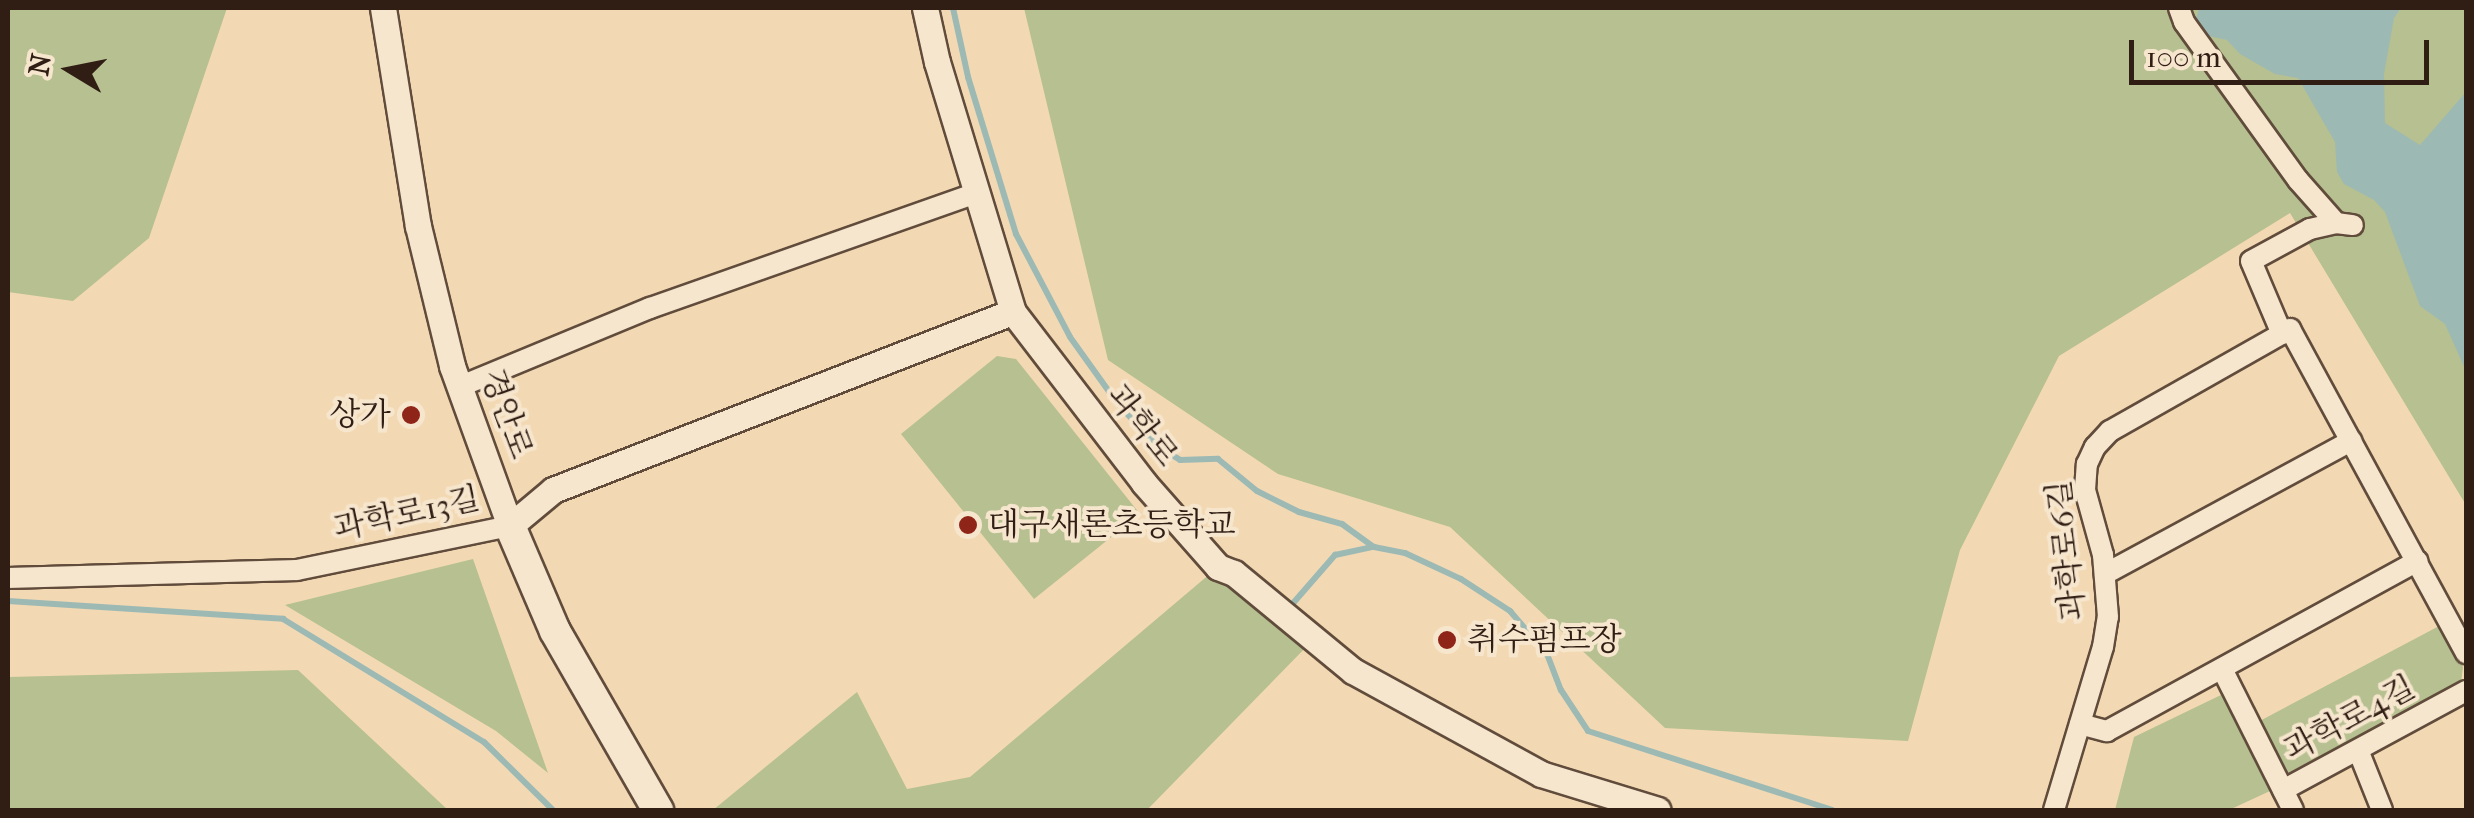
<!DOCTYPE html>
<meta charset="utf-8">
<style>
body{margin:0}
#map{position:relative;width:2474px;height:818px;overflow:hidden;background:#f3d9b3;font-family:"IM FELL French Canon","Noto Serif KR",serif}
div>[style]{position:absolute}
.green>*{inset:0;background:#b6c090}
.water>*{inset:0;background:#9db9b4}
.stream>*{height:6px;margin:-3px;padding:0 3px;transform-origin:3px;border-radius:3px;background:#9db9b4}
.roads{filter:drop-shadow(2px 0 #614c3c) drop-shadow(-2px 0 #614c3c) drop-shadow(0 2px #614c3c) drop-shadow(0 -2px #614c3c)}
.minor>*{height:20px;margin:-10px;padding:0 10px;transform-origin:10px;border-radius:10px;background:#f7e6ce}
.tertiary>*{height:25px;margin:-12.5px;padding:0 12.5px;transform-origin:12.5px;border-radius:12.5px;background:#f7e6ce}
.secondary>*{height:30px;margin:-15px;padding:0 15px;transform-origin:15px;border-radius:15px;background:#f7e6ce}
.dots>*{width:28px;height:28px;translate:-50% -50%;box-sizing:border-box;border:5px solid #f7e6ce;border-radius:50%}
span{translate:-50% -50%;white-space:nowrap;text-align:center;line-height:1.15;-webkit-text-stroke:8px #f7e6ce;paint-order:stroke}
.street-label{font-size:32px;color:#301d14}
.poi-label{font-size:32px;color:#301d14}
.right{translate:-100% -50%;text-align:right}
.left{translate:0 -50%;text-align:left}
.frame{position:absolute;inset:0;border:10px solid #301d14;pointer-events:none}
.north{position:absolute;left:20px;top:20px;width:100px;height:100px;-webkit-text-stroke:8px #f7e6ce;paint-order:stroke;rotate:280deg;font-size:28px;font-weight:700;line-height:40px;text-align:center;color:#301d14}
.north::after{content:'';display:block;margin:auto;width:35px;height:45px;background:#301d14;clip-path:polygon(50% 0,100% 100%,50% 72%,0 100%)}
.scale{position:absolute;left:2129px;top:40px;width:300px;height:45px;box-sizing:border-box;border:5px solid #301d14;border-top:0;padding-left:12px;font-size:30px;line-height:35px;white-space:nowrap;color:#301d14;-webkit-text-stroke:8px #f7e6ce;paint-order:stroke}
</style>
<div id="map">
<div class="green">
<div style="clip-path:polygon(8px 8px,227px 8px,149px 238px,73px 301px,8px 292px)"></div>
<div style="clip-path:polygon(1024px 8px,2466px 8px,2466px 505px,2290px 213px,2059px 356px,1960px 550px,1908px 741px,1665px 728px,1450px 527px,1278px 474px,1108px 360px)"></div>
<div style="clip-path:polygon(997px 356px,1016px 359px,1140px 514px,1034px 599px,901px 434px)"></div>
<div style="clip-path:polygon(473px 559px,548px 773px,496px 731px,285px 605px)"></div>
<div style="clip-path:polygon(1218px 567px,1314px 639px,1147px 810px,713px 810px,857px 692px,907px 789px,970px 777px)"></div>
<div style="clip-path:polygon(2441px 625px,2463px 667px,2461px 682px,2284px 775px,2256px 723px)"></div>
<div style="clip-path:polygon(298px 670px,448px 810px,8px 810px,8px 677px)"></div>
<div style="clip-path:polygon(2223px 694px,2270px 791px,2229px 810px,2115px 810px,2134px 737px)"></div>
</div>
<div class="water">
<div style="clip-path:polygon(2199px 8px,2401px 8px,2394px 18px,2384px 74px,2385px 123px,2420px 145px,2466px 92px,2466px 371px,2445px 324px,2420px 306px,2385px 212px,2374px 200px,2344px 184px,2337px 172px,2335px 142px,2298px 78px,2275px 74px,2240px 54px,2227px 40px,2204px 35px,2194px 27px)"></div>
</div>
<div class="stream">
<div style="left:953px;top:8px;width:71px;rotate:77.7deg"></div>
<div style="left:968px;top:77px;width:164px;rotate:73deg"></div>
<div style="left:1016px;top:234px;width:116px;rotate:62.3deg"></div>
<div style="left:1070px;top:337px;width:82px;rotate:54.4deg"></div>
<div style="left:1118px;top:404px;width:57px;rotate:47.1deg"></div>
<div style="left:1157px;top:446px;width:27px;rotate:31deg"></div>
<div style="left:1180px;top:460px;width:38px;rotate:-2deg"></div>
<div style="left:1218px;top:459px;width:50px;rotate:39.4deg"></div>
<div style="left:1257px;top:491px;width:47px;rotate:26.6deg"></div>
<div style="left:1299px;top:512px;width:45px;rotate:15.6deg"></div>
<div style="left:1342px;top:524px;width:39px;rotate:36deg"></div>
<div style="left:1374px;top:547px;width:32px;rotate:11deg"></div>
<div style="left:1405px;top:553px;width:62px;rotate:24.9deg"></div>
<div style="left:1461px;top:579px;width:59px;rotate:33.1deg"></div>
<div style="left:1510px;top:611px;width:57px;rotate:49.3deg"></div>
<div style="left:1547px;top:654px;width:39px;rotate:69deg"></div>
<div style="left:1561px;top:690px;width:49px;rotate:56.6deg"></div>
<div style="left:1588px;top:731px;width:257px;rotate:17.9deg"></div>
<div style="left:8px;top:601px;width:276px;rotate:3.7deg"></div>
<div style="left:283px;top:619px;width:236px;rotate:31.5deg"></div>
<div style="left:484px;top:742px;width:97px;rotate:44.6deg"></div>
<div style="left:1288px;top:609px;width:72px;rotate:-49deg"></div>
<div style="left:1335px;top:555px;width:40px;rotate:-12deg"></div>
</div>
<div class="roads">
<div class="minor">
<div style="left:2179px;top:8px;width:15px;rotate:70deg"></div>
<div style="left:2184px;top:22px;width:195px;rotate:54.2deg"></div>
<div style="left:2298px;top:180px;width:57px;rotate:48.5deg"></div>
<div style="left:2336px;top:223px;width:17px;rotate:7deg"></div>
<div style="left:2282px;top:334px;width:79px;rotate:-113deg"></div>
<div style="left:2251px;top:261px;width:67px;rotate:-28.5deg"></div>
<div style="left:2310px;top:229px;width:27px;rotate:-13deg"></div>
<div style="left:459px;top:387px;width:207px;rotate:-22.5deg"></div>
<div style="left:650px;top:308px;width:347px;rotate:-19.4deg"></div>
<div style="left:2105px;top:574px;width:280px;rotate:-28.4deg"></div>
<div style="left:8px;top:578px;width:289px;rotate:-1.6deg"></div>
<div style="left:297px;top:570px;width:217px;rotate:-11.7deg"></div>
<div style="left:2222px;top:669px;width:158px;rotate:63.3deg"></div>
<div style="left:2080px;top:724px;width:28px;rotate:15deg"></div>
<div style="left:2107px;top:731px;width:354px;rotate:-28.7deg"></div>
<div style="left:2358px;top:750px;width:65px;rotate:68.2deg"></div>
<div style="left:2283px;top:790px;width:208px;rotate:-28.4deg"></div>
<div style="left:2054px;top:810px;width:170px;rotate:-73.3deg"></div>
<div style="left:2103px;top:647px;width:30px;rotate:-81deg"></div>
<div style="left:2108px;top:617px;width:62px;rotate:-94.6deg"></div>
<div style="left:2103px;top:555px;width:67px;rotate:-105.5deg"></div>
<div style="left:2085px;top:490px;width:26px;rotate:-86deg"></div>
<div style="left:2087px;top:464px;width:19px;rotate:-65deg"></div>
<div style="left:2095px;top:447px;width:22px;rotate:-47deg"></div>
<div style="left:2110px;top:431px;width:207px;rotate:-29.5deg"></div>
<div style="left:2290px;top:329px;width:369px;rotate:61.5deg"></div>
</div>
<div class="tertiary">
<div style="left:383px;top:8px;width:221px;rotate:80.9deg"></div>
<div style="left:418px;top:226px;width:144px;rotate:76.3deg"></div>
<div style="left:452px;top:366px;width:170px;rotate:70.1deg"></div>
<div style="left:510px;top:526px;width:56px;rotate:-39.9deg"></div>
<div style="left:553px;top:490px;width:493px;rotate:-21.2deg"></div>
<div style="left:925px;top:8px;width:55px;rotate:77.5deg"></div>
<div style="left:937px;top:62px;width:261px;rotate:73.1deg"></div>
<div style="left:1013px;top:312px;width:215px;rotate:52.5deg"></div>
<div style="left:1144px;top:483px;width:112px;rotate:48.6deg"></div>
<div style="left:1218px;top:567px;width:17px;rotate:21deg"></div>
<div style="left:1234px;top:573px;width:154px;rotate:39.5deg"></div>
<div style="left:1353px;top:671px;width:214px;rotate:28.7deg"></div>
<div style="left:1541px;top:774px;width:122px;rotate:17.1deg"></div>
</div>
<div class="secondary">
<div style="left:510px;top:526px;width:114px;rotate:66.8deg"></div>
<div style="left:555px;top:631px;width:207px;rotate:60.1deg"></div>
</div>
</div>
<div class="dots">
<div style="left:411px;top:415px;background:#8f2418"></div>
<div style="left:968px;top:525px;background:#8f2418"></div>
<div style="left:1447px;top:640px;background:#8f2418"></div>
</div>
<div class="street-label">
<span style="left:506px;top:414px;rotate:70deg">경안로</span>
<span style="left:1142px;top:426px;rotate:52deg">과학로</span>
<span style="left:407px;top:514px;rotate:-12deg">과학로13길</span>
<span style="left:2067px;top:550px;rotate:-96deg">과학로6길</span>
<span style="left:2350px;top:719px;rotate:-28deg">과학로4길</span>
</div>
<div class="poi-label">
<span class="right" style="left:391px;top:415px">상가</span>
<span class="left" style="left:988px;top:525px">대구새론초등학교</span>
<span class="left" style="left:1467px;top:640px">취수펌프장</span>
</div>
<div class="frame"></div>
<div class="north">N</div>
<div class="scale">100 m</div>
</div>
